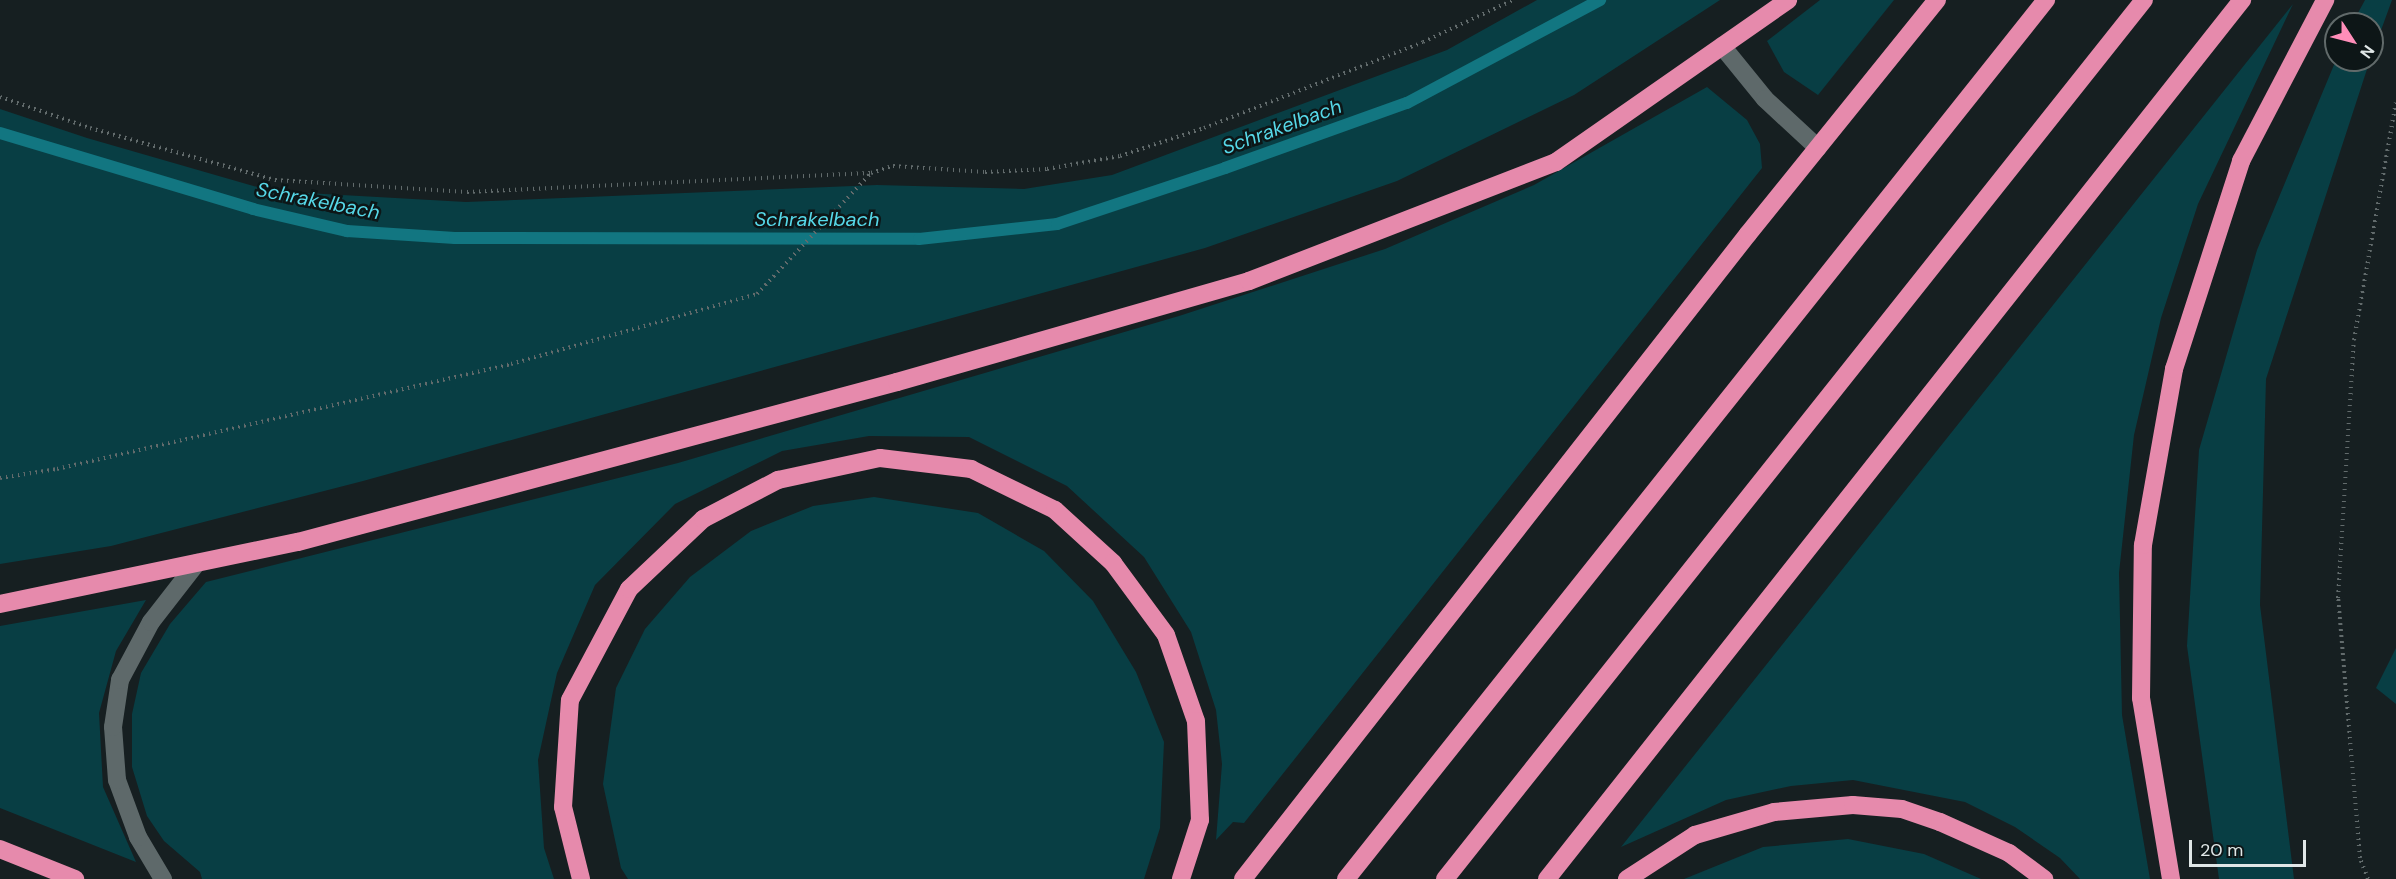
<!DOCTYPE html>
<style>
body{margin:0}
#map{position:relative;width:2396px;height:879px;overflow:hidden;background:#161f21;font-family:"DM Sans",sans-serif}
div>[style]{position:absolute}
.green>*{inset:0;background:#083e44}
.stream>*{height:12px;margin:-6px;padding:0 6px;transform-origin:6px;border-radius:6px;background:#127681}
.path>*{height:4px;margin-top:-2px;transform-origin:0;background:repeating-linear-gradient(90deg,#626b6c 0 1.5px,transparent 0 6px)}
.lane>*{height:18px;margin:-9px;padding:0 9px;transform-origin:9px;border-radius:9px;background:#5e696a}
.highway>*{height:18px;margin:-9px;padding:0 9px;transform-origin:9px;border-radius:9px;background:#e68aac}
span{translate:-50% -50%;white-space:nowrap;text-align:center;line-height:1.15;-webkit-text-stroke:5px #0d1617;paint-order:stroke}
.water-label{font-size:20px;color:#56d8e8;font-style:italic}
.north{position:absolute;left:2324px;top:12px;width:60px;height:60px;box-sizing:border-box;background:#0d1617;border:2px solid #616a6a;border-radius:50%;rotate:126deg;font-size:16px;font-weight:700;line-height:24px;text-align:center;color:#e0e7e7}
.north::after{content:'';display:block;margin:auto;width:21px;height:27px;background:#ff8eb9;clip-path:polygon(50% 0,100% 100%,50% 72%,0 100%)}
.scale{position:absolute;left:2189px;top:840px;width:117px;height:27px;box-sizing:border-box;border:3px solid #e0e7e7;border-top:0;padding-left:8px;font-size:18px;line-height:21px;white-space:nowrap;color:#e0e7e7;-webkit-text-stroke:4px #0d1617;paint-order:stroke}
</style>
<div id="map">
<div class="green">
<div style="clip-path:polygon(1537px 0,1720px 0,1574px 95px,1397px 181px,1205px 248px,363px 481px,111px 546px,0 564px,0 109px,87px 138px,271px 191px,466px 202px,877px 185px,1024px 189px,1112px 175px,1447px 50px)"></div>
<div style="clip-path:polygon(1820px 0,1894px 0,1818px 95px,1784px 72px,1767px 41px)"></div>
<div style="clip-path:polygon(2365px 0,2392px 0,2372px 55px,2372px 24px,2352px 24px)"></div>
<div style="clip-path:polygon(2293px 4px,2198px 204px,2161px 318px,2134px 435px,2119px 573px,2122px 715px,2150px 879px,2080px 879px,2060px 858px,2015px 827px,1965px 802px,1853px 780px,1791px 786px,1726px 800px,1621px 847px)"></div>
<div style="clip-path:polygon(2336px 60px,2370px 60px,2266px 379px,2260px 605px,2294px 879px,2219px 879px,2187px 646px,2199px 450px,2257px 250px)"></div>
<div style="clip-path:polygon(1707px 87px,1747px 120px,1760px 144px,1762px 168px,1244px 823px,1233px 822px,1216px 840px,1222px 764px,1216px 710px,1191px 632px,1144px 557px,1067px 486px,969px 437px,869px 436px,782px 451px,675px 504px,595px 585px,557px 673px,538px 760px,544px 848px,554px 879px,202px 879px,200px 872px,164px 841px,147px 816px,132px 767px,132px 714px,141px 673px,170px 624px,206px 582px,678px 463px,1179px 316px,1385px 249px,1534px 185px)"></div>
<div style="clip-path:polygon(874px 497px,978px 513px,1044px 551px,1093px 601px,1136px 672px,1164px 742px,1160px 828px,1144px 879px,628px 879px,621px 868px,603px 784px,616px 688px,645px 629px,690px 577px,751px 531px,813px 506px)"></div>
<div style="clip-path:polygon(146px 600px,116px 651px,99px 713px,103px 787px,136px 862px,0 808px,0 626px)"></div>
<div style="clip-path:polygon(2396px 648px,2396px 704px,2376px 688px)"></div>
<div style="clip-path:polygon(1848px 839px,1924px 854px,1981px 879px,1684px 879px,1763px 847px)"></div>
</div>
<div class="stream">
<div style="left:0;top:133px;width:264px;rotate:16.7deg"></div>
<div style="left:253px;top:209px;width:97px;rotate:13.2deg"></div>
<div style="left:347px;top:231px;width:108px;rotate:3.7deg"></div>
<div style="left:455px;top:238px;width:464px;rotate:0.1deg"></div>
<div style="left:919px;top:239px;width:139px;rotate:-6.2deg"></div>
<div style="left:1057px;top:224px;width:177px;rotate:-18.4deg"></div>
<div style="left:1225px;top:168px;width:193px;rotate:-19.7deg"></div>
<div style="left:1407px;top:103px;width:219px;rotate:-28.1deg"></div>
</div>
<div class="path">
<div style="left:0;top:97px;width:95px;rotate:19deg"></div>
<div style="left:90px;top:128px;width:192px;rotate:15.7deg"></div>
<div style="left:275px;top:180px;width:192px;rotate:3.6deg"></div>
<div style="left:467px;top:192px;width:404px;rotate:-2.7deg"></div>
<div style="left:871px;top:173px;width:23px;rotate:-18deg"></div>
<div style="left:893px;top:166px;width:92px;rotate:3.7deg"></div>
<div style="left:985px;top:172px;width:62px;rotate:-2.8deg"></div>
<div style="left:1047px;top:169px;width:74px;rotate:-10.1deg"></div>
<div style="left:1120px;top:156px;width:89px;rotate:-18.4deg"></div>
<div style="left:1204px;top:128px;width:235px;rotate:-21.4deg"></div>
<div style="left:1423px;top:42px;width:99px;rotate:-25deg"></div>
<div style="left:0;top:478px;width:58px;rotate:-9deg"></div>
<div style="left:57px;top:469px;width:466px;rotate:-13deg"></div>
<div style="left:511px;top:364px;width:256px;rotate:-15.9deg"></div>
<div style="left:757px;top:294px;width:166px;rotate:-46.7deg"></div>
<div style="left:2368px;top:879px;width:22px;rotate:-111deg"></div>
<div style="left:2360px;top:858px;width:261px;rotate:-94.8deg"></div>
<div style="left:2338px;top:598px;width:258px;rotate:-86.5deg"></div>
<div style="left:2354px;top:340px;width:241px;rotate:-80deg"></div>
</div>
<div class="lane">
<div style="left:1722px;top:46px;width:68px;rotate:50.9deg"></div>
<div style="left:1765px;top:99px;width:72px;rotate:42.8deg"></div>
<div style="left:163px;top:879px;width:49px;rotate:-120.8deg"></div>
<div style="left:138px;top:837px;width:61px;rotate:-110.2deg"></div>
<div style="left:117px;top:780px;width:53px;rotate:-94.3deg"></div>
<div style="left:113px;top:727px;width:48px;rotate:-81.5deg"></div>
<div style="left:120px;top:680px;width:66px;rotate:-61.9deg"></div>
<div style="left:151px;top:622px;width:75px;rotate:-52.1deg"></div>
</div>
<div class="highway">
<div style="left:0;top:604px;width:304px;rotate:-11.8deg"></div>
<div style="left:298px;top:542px;width:620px;rotate:-14.96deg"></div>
<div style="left:897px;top:382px;width:366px;rotate:-16deg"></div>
<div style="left:1249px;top:281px;width:329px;rotate:-21.2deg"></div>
<div style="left:1556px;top:162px;width:283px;rotate:-34.9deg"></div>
<div style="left:0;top:849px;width:81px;rotate:21.8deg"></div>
<div style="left:581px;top:879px;width:74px;rotate:-104deg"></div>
<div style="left:563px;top:807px;width:107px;rotate:-86.3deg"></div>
<div style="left:570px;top:700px;width:126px;rotate:-62deg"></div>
<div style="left:629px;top:589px;width:102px;rotate:-43.4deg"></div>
<div style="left:703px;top:519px;width:85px;rotate:-27.5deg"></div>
<div style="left:778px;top:480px;width:104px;rotate:-12.2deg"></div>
<div style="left:880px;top:458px;width:92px;rotate:6.9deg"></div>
<div style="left:971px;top:469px;width:93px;rotate:26deg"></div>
<div style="left:1055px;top:510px;width:79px;rotate:42.4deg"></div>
<div style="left:1113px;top:563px;width:89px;rotate:53.6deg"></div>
<div style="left:1166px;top:635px;width:91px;rotate:70.8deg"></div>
<div style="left:1196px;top:721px;width:99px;rotate:87.7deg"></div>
<div style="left:1200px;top:820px;width:62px;rotate:107.9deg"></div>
<div style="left:1243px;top:879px;width:819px;rotate:-51.94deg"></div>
<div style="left:1748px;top:234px;width:301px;rotate:-51.1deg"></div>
<div style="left:1346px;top:879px;width:1124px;rotate:-51.47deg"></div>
<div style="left:1445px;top:879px;width:1123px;rotate:-51.51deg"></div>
<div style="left:1547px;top:879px;width:1121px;rotate:-51.67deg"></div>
<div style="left:1627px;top:879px;width:81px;rotate:-32.9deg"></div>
<div style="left:1695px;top:835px;width:82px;rotate:-16.2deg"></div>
<div style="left:1774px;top:812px;width:79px;rotate:-5.1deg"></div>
<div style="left:1853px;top:805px;width:49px;rotate:4.7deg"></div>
<div style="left:1902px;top:809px;width:40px;rotate:18.9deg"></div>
<div style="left:1940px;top:822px;width:76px;rotate:24.2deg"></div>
<div style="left:2009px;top:853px;width:44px;rotate:36.6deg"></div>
<div style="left:2171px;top:879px;width:183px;rotate:-99.4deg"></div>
<div style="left:2141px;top:698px;width:153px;rotate:-89.3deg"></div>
<div style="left:2143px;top:545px;width:179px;rotate:-80deg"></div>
<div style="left:2174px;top:369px;width:219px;rotate:-72.1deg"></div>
<div style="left:2241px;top:161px;width:182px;rotate:-62.4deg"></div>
</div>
<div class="water-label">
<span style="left:1282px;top:127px;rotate:-20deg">Schrakelbach</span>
<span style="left:318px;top:201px;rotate:11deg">Schrakelbach</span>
<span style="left:817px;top:219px">Schrakelbach</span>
</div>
<div class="north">N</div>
<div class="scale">20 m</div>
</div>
